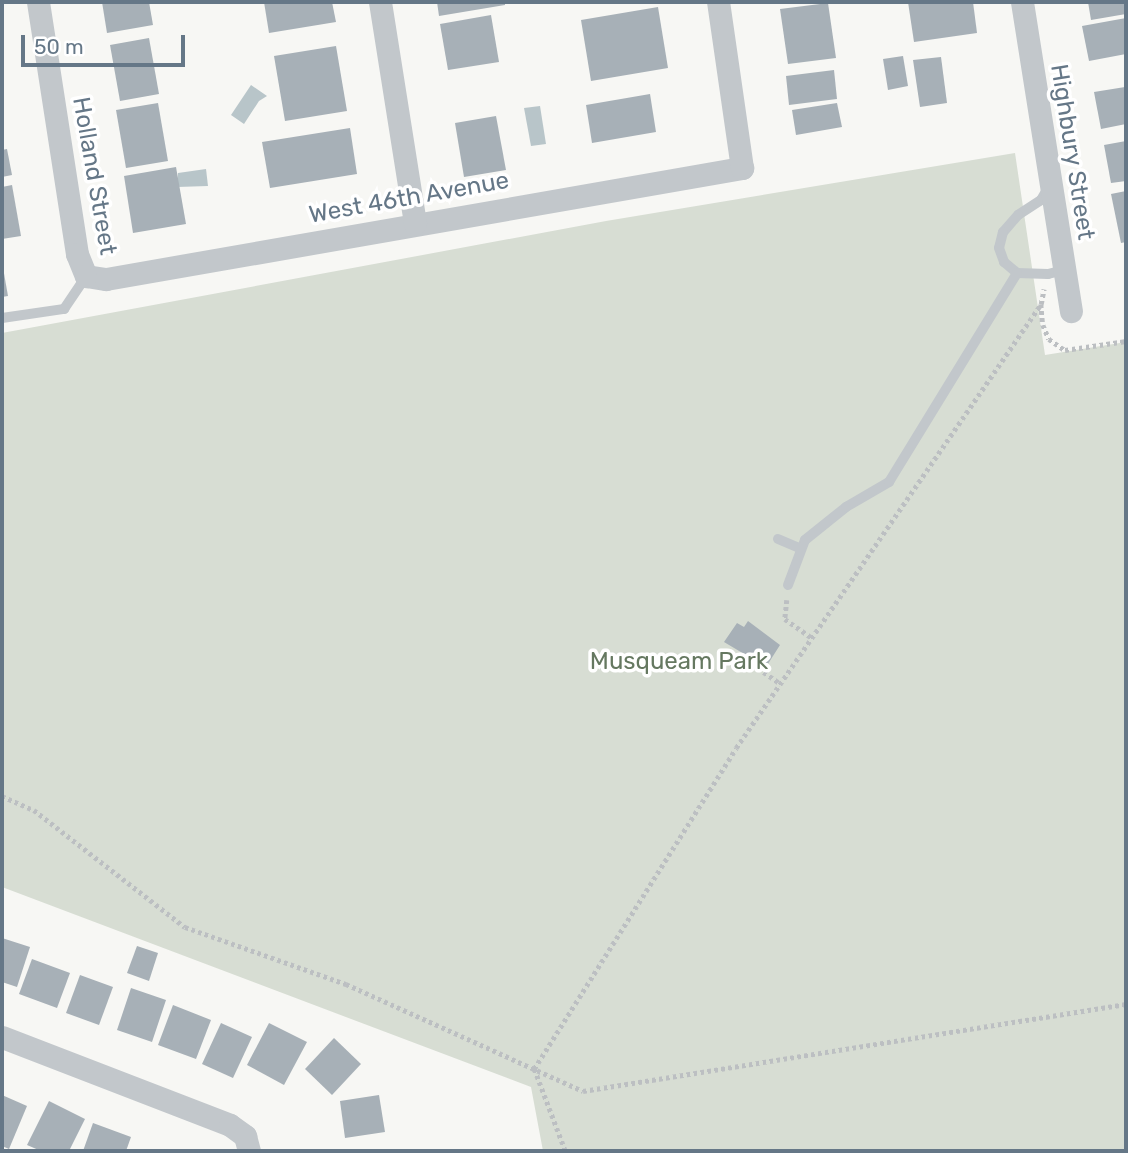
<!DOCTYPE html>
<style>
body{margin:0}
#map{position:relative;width:1128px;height:1153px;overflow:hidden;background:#f7f7f4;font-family:Rubik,sans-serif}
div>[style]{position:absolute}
.green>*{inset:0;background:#d7ddd3}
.water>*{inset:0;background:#b8c5c9}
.building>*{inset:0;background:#a7b0b7}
.path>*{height:4.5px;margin-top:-2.25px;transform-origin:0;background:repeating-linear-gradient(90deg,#bcbfc2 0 3.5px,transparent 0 7px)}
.service>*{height:10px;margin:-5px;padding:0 5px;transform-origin:5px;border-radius:5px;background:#c2c7cb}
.minor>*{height:23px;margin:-11.5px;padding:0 11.5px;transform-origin:11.5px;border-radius:11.5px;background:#c2c7cb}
span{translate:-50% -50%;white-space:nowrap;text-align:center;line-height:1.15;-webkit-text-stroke:7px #fff;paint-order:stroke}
.street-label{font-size:24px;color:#657787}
.park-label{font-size:24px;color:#657860}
.frame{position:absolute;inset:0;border:4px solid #657787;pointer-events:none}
.scale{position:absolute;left:21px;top:35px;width:164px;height:32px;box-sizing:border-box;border:4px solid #657787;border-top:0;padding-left:9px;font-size:21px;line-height:24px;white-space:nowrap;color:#657787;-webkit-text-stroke:5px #fff;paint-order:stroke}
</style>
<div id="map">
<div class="green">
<div style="clip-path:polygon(1015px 153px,1045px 355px,1126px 342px,1126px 1151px,543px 1151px,531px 1087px,2px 887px,2px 333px,606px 221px)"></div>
</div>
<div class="water">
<div style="clip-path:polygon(251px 85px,267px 96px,259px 101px,244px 124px,231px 115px)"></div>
<div style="clip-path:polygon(540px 106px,546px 144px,531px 146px,524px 108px)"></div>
<div style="clip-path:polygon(206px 169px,208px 186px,177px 187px,178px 173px)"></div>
</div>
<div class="building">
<div style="clip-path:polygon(102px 2px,149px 2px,153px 25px,107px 33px)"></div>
<div style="clip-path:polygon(264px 2px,332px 2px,336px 22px,269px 33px)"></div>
<div style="clip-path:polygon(437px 2px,505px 2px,505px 5px,439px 16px)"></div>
<div style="clip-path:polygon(908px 2px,973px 2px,977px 33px,914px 42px)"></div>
<div style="clip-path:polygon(1088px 2px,1126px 2px,1126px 14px,1091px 20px)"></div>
<div style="clip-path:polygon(828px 3px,836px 58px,788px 64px,780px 9px)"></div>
<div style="clip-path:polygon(658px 7px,668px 68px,591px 81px,581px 20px)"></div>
<div style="clip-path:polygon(491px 15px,499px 62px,448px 70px,440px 24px)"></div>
<div style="clip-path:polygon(1126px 18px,1126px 54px,1089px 61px,1082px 26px)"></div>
<div style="clip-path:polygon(149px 38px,159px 94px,120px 101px,110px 45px)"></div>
<div style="clip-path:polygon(336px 46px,347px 111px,285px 121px,274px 56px)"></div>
<div style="clip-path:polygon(903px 56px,908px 86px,888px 90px,883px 59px)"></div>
<div style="clip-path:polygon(941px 57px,947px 103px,920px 107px,913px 60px)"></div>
<div style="clip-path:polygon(834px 70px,837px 99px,789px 105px,786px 76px)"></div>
<div style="clip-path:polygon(1125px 87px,1126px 124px,1101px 129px,1094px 92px)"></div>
<div style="clip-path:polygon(650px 94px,656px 132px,592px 143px,586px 105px)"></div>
<div style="clip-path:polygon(158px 103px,168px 161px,126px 168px,116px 110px)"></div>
<div style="clip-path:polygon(837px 103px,842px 127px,796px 135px,792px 110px)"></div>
<div style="clip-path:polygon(496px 116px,506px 170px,464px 177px,455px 123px)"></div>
<div style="clip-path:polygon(350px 128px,357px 174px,270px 188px,262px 142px)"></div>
<div style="clip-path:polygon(1126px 141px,1126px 181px,1111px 183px,1104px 145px)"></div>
<div style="clip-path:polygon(7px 149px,12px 175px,2px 177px,2px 150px)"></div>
<div style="clip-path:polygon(176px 167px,186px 224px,133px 233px,124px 176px)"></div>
<div style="clip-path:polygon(12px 185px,21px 236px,2px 239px,2px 187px)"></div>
<div style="clip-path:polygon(1126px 191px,1126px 242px,1121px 243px,1111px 194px)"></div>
<div style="clip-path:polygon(2px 262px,8px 296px,2px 297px)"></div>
<div style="clip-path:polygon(748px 621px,780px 645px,766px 667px,724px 642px,737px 623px,744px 627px)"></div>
<div style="clip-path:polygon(2px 938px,30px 947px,17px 987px,2px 982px)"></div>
<div style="clip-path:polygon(137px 946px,158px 953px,149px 981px,127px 973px)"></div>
<div style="clip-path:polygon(32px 959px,70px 973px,57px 1008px,19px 994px)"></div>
<div style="clip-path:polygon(80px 975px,113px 987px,99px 1025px,66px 1013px)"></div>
<div style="clip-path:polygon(131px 988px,166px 1000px,152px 1042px,117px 1030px)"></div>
<div style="clip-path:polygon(173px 1005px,211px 1020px,196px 1059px,158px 1045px)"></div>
<div style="clip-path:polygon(221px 1023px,252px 1037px,233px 1078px,202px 1064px)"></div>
<div style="clip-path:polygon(269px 1023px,307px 1042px,284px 1085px,247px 1065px)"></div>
<div style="clip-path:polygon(334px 1038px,361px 1064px,332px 1095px,305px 1069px)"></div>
<div style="clip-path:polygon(2px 1095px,27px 1106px,9px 1149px,2px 1146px)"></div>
<div style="clip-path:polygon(379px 1095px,385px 1132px,345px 1138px,340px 1101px)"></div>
<div style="clip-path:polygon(49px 1101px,85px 1119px,69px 1151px,41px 1151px,27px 1145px)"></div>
<div style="clip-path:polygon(93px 1123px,131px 1137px,126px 1151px,83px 1151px)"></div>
</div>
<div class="path">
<div style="left:1041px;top:304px;width:21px;rotate:85deg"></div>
<div style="left:1043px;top:325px;width:15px;rotate:67deg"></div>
<div style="left:1049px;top:339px;width:19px;rotate:35deg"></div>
<div style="left:1065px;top:350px;width:62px;rotate:-8.4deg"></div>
<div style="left:787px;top:600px;width:19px;rotate:96deg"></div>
<div style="left:785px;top:619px;width:33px;rotate:35deg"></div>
<div style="left:758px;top:668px;width:28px;rotate:35deg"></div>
<div style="left:2px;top:796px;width:35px;rotate:24deg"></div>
<div style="left:34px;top:810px;width:191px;rotate:37.8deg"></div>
<div style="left:185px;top:927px;width:171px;rotate:19.5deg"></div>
<div style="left:346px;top:984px;width:260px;rotate:24.3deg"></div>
<div style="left:583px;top:1091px;width:550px;rotate:-9.1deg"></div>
<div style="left:565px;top:1151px;width:88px;rotate:-110.7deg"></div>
<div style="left:534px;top:1069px;width:379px;rotate:-57.8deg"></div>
<div style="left:736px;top:748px;width:539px;rotate:-55.51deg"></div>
<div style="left:1041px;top:304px;width:15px;rotate:-79deg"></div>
</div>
<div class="service">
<div style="left:1048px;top:188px;width:14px;rotate:120deg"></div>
<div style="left:1041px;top:200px;width:27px;rotate:147deg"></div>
<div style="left:1018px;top:215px;width:23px;rotate:131deg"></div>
<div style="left:1003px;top:232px;width:16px;rotate:104deg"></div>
<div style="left:999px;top:248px;width:15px;rotate:70deg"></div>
<div style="left:1004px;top:262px;width:17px;rotate:40deg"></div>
<div style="left:1017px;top:273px;width:31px;rotate:2deg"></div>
<div style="left:1048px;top:274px;width:12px;rotate:-14deg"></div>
<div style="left:1060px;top:271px;width:6px;rotate:-45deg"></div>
<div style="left:2px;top:318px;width:63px;rotate:-8.3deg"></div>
<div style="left:64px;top:309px;width:40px;rotate:-56deg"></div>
<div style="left:778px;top:539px;width:25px;rotate:23deg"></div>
<div style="left:788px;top:585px;width:48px;rotate:-69.3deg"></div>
<div style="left:805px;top:540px;width:53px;rotate:-38.8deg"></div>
<div style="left:846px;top:507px;width:50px;rotate:-30.2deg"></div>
<div style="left:889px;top:482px;width:245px;rotate:-58.5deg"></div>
</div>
<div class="minor">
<div style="left:38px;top:2px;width:255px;rotate:81.2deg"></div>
<div style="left:77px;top:254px;width:24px;rotate:68deg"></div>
<div style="left:86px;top:276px;width:20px;rotate:9deg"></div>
<div style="left:106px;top:279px;width:646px;rotate:-9.9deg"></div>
<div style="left:742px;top:168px;width:168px;rotate:-98.2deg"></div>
<div style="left:380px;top:2px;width:224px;rotate:81deg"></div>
<div style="left:1022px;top:2px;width:313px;rotate:81deg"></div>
<div style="left:2px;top:1037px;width:244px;rotate:21.1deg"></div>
<div style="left:230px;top:1125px;width:19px;rotate:36deg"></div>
<div style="left:245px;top:1136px;width:16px;rotate:75deg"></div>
</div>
<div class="street-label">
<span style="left:1072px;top:152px;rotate:81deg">Highbury Street</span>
<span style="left:94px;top:176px;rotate:80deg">Holland Street</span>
<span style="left:409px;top:198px;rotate:-10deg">West 46th Avenue</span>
</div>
<div class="park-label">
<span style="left:679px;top:662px">Musqueam Park</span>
</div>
<div class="frame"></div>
<div class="scale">50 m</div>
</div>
